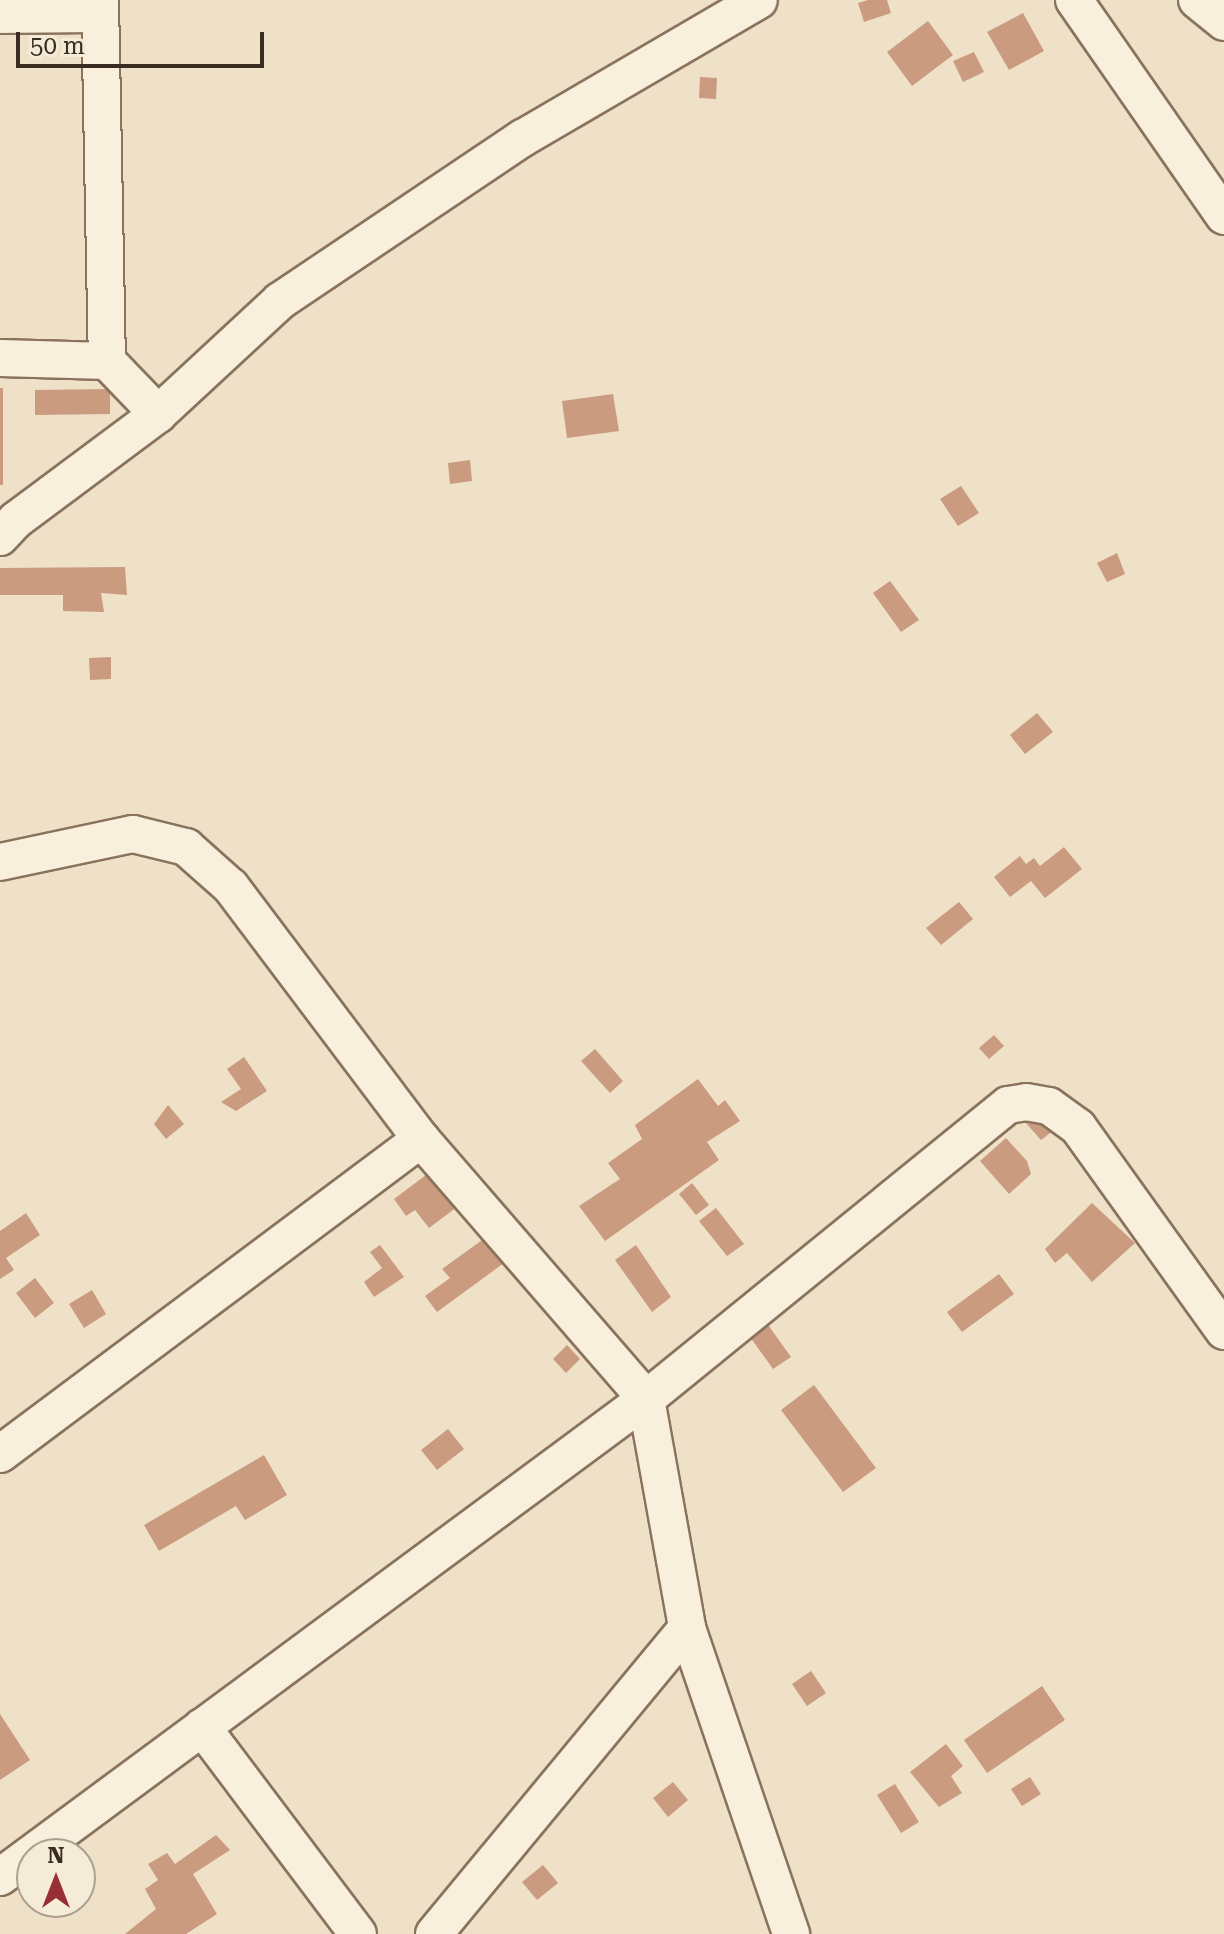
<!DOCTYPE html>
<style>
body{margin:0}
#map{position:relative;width:1224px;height:1934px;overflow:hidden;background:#eee1c8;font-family:"Roboto Serif",serif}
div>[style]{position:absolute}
.building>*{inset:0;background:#cb9b7f}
.roads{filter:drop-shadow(2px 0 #8a735d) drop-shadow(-2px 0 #8a735d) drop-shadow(0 2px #8a735d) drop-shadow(0 -2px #8a735d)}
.minor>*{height:36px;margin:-18px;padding:0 18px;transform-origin:18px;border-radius:18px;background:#f8efdc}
span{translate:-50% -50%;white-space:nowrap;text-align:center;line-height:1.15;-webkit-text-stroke:7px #f5ecd8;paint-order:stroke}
.north{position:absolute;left:16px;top:1838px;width:80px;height:80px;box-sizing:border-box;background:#f5ecd8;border:2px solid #ab9f8f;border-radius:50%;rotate:0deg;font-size:22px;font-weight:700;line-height:32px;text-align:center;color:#3b2c21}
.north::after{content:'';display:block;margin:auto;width:28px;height:36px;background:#982f34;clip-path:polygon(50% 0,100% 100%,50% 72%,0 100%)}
.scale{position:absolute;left:16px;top:32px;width:248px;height:36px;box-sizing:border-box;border:4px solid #3b2c21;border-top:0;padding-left:10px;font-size:24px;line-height:28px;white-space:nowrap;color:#3b2c21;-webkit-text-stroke:6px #f5ecd8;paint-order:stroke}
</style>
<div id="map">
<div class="building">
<div style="clip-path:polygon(868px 0,887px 0,891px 13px,864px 22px,858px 3px)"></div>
<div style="clip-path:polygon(1023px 13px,1044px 51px,1009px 70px,987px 32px)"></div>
<div style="clip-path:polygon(928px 21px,953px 55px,912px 86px,887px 52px)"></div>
<div style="clip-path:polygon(974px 52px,984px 72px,963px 82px,953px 61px)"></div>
<div style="clip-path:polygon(700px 77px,717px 78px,716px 99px,699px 98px)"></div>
<div style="clip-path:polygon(0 388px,3px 388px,3px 485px,0 485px)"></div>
<div style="clip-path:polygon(110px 389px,110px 414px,35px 415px,35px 390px)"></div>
<div style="clip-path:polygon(613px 394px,619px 431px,567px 438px,562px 401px)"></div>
<div style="clip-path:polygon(470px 460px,472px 481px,450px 484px,448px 463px)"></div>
<div style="clip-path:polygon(961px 486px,979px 513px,958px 526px,940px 499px)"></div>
<div style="clip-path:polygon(1117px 553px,1125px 574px,1107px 582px,1097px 563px)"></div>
<div style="clip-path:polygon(125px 567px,127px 595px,101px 593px,104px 612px,63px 611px,63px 595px,0 595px,0 568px)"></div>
<div style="clip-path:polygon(890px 581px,919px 620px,901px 632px,873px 593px)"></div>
<div style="clip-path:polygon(111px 657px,111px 679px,90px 680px,89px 658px)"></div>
<div style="clip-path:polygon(1037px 713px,1053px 732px,1025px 754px,1010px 735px)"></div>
<div style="clip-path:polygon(1064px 847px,1082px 869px,1045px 898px,1031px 881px,1010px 897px,994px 877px,1020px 856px,1026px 864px,1034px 858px,1040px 866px)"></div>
<div style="clip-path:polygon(959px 902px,973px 919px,941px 945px,926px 928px)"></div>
<div style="clip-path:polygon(994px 1035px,1004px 1046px,989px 1059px,979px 1048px)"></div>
<div style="clip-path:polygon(595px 1049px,623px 1081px,610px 1093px,581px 1061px)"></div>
<div style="clip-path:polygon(244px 1057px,267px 1091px,236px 1111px,221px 1102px,241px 1089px,227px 1069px)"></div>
<div style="clip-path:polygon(698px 1079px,718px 1106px,725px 1100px,740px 1121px,707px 1142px,719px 1160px,605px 1241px,579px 1206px,620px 1179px,608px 1163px,642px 1139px,635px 1125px)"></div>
<div style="clip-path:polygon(168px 1105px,184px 1124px,166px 1139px,154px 1124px)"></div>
<div style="clip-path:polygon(1042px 1108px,1058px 1127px,1041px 1140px,1025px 1122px)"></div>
<div style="clip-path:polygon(1006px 1138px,1027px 1161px,1031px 1174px,1009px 1194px,980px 1161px)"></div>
<div style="clip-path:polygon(434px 1169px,461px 1204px,429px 1228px,415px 1210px,406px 1216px,394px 1199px)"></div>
<div style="clip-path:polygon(692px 1183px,709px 1205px,696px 1215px,679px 1194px)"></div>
<div style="clip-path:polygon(1092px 1203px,1135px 1243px,1092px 1282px,1067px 1253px,1055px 1263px,1045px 1249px)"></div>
<div style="clip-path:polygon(716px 1208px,744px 1244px,727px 1256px,699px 1221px)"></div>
<div style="clip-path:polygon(26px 1213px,40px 1235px,6px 1258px,14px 1270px,0 1279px,0 1231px)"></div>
<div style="clip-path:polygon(485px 1238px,504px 1263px,437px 1312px,425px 1296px,450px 1278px,442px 1269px)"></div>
<div style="clip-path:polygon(380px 1245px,404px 1277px,374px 1297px,364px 1282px,382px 1268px,370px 1252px)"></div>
<div style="clip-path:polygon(636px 1245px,671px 1297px,652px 1312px,615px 1260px)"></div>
<div style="clip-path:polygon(999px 1274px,1014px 1294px,962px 1332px,947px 1312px)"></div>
<div style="clip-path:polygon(35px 1278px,54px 1303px,35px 1318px,16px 1293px)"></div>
<div style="clip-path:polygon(92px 1290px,106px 1314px,84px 1328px,69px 1304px)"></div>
<div style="clip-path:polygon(766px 1322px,791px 1357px,773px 1369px,748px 1334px)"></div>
<div style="clip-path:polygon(567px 1345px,580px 1359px,566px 1373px,553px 1359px)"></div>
<div style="clip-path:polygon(814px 1385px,876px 1468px,843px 1492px,781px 1410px)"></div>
<div style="clip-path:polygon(448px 1429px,464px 1449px,437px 1470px,421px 1450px)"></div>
<div style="clip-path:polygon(264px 1455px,287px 1495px,245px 1520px,236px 1506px,159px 1551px,144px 1525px)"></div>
<div style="clip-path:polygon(811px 1671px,826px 1693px,807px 1706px,792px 1684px)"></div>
<div style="clip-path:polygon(1042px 1686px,1065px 1720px,987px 1773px,964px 1740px)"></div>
<div style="clip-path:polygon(0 1714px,30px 1760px,0 1780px)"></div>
<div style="clip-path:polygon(946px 1744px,963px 1766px,951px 1776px,962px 1793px,939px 1807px,910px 1772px)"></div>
<div style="clip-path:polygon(1030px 1777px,1041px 1794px,1022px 1806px,1011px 1789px)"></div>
<div style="clip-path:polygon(673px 1782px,688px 1800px,668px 1817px,653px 1798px)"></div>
<div style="clip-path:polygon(895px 1784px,919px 1822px,901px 1833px,877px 1795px)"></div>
<div style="clip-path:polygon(216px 1835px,230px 1850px,193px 1874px,217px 1914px,186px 1934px,125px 1934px,156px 1909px,145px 1889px,158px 1880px,148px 1864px,167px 1853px,175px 1864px)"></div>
<div style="clip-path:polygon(543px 1865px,558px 1883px,537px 1900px,522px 1882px)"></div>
</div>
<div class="roads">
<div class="minor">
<div style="left:100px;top:0;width:361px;rotate:88.9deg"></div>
<div style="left:107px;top:361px;width:74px;rotate:46.1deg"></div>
<div style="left:1074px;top:0;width:263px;rotate:55.2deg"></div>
<div style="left:1197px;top:0;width:35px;rotate:39deg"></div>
<div style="left:0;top:15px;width:100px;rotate:-0.6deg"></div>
<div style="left:0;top:358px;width:107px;rotate:1.6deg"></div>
<div style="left:0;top:537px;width:23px;rotate:-47deg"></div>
<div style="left:16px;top:520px;width:177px;rotate:-36.7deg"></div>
<div style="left:158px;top:414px;width:166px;rotate:-42.8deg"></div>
<div style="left:280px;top:301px;width:293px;rotate:-33.9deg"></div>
<div style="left:523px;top:138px;width:273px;rotate:-30.3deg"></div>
<div style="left:0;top:862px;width:136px;rotate:-11.9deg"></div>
<div style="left:133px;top:834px;width:55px;rotate:13.8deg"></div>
<div style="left:186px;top:847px;width:60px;rotate:41.6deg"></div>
<div style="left:231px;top:887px;width:316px;rotate:53deg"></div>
<div style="left:421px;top:1139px;width:344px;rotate:49.1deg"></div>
<div style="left:646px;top:1399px;width:233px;rotate:79.8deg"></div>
<div style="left:687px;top:1628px;width:323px;rotate:71.2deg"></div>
<div style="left:0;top:1454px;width:526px;rotate:-36.8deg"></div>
<div style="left:202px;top:1727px;width:259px;rotate:53deg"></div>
<div style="left:0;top:1877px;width:804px;rotate:-36.5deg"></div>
<div style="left:646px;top:1399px;width:466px;rotate:-39.1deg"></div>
<div style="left:1008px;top:1105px;width:18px;rotate:-9deg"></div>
<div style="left:1026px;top:1102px;width:23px;rotate:10deg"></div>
<div style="left:1049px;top:1106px;width:36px;rotate:36deg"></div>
<div style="left:1078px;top:1127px;width:251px;rotate:54.4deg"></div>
<div style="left:434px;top:1934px;width:397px;rotate:-50.4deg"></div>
</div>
</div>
<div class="north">N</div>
<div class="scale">50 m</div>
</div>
